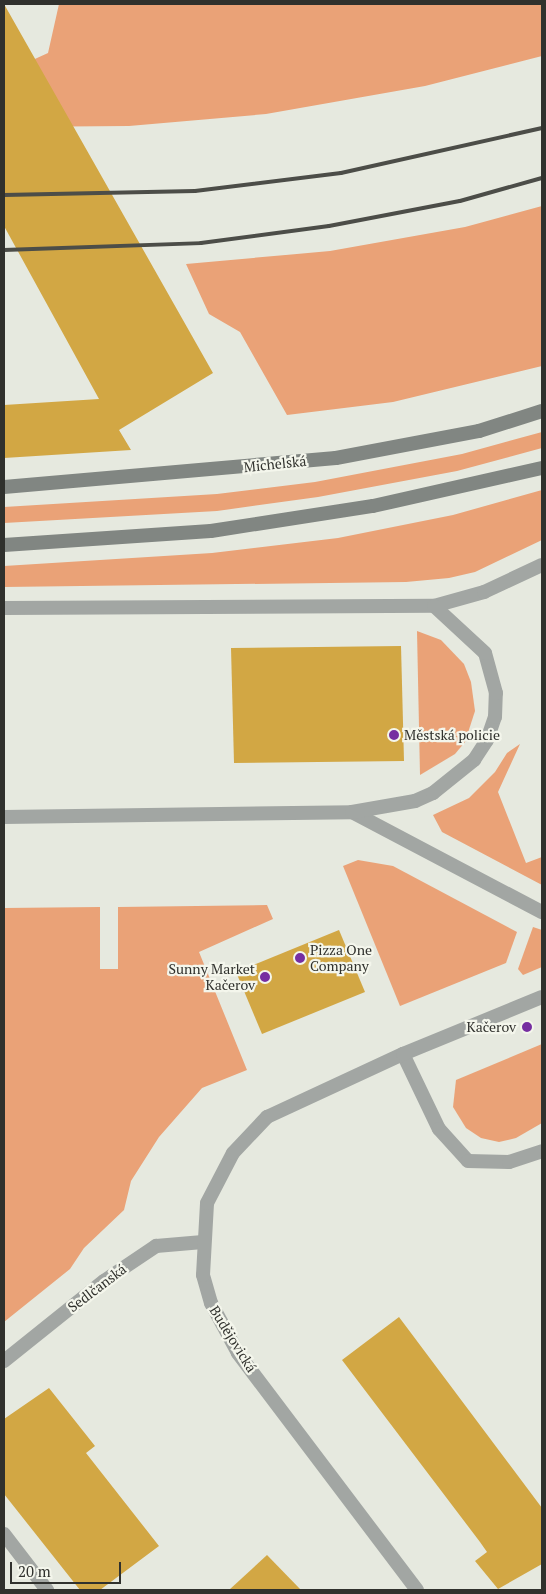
<!DOCTYPE html>
<meta charset="utf-8">
<style>
body{margin:0}
#map{position:relative;width:546px;height:1594px;overflow:hidden;background:#e6e9df;font-family:"PT Serif",serif}
div>[style]{position:absolute}
.green>*{inset:0;background:#eaa277}
.building>*{inset:0;background:#d2a744}
.service>*{height:14px;margin:-7px;padding:0 7px;transform-origin:7px;border-radius:7px;background:#a2a6a3}
.minor>*{height:14px;margin:-7px;padding:0 7px;transform-origin:7px;border-radius:7px;background:#a2a6a3}
.tertiary>*{height:14px;margin:-7px;padding:0 7px;transform-origin:7px;border-radius:7px;background:#a2a6a3}
.secondary>*{height:14px;margin:-7px;padding:0 7px;transform-origin:7px;border-radius:7px;background:#818682}
.rail>*{height:4px;margin:-2px;padding:0 2px;transform-origin:2px;border-radius:2px;background:#4c4d48}
.dots>*{width:14px;height:14px;translate:-50% -50%;box-sizing:border-box;border:2px solid #f4f6ec;border-radius:50%}
span{translate:-50% -50%;white-space:nowrap;text-align:center;line-height:1.15;-webkit-text-stroke:4.5px #f4f6ec;paint-order:stroke}
.street-label{font-size:14px;color:#30312d}
.poi-label{font-size:14px;color:#30312d}
.left{translate:0 -50%;text-align:left}
.right{translate:-100% -50%;text-align:right}
.frame{position:absolute;inset:0;border:5px solid #30312d;pointer-events:none}
.scale{position:absolute;left:10px;top:1562px;width:111px;height:22px;box-sizing:border-box;border:2px solid #30312d;border-top:0;padding-left:6px;font-size:15px;line-height:18px;white-space:nowrap;color:#30312d;-webkit-text-stroke:4px #f4f6ec;paint-order:stroke}
</style>
<div id="map">
<div class="green">
<div style="clip-path:polygon(59px 4px,542px 4px,542px 56px,425px 86px,266px 114px,129px 126px,4px 127px,4px 73px,48px 53px)"></div>
<div style="clip-path:polygon(542px 206px,542px 366px,393px 402px,287px 415px,240px 332px,209px 314px,186px 264px,330px 251px,465px 227px)"></div>
<div style="clip-path:polygon(542px 432px,542px 448px,457px 471px,318px 497px,217px 511px,4px 523px,4px 507px,217px 494px,315px 482px,462px 454px)"></div>
<div style="clip-path:polygon(542px 490px,542px 540px,475px 572px,449px 578px,406px 582px,4px 587px,4px 566px,212px 553px,338px 538px,453px 515px)"></div>
<div style="clip-path:polygon(417px 631px,441px 640px,464px 664px,471px 682px,475px 711px,465px 742px,455px 754px,420px 775px)"></div>
<div style="clip-path:polygon(520px 744px,498px 792px,526px 863px,542px 857px,542px 885px,442px 832px,433px 815px,469px 798px,495px 772px,507px 753px)"></div>
<div style="clip-path:polygon(358px 860px,393px 866px,517px 932px,506px 963px,400px 1006px,343px 866px)"></div>
<div style="clip-path:polygon(267px 905px,273px 919px,199px 952px,247px 1070px,202px 1088px,159px 1137px,131px 1181px,124px 1210px,84px 1248px,70px 1269px,4px 1322px,4px 908px,100px 907px,100px 969px,118px 969px,118px 907px)"></div>
<div style="clip-path:polygon(533px 927px,542px 930px,542px 967px,523px 975px,518px 969px)"></div>
<div style="clip-path:polygon(542px 1044px,542px 1123px,516px 1138px,499px 1142px,481px 1138px,466px 1128px,453px 1107px,456px 1080px)"></div>
</div>
<div class="building">
<div style="clip-path:polygon(4px 4px,213px 373px,119px 430px,131px 450px,4px 458px,4px 405px,99px 399px,4px 226px)"></div>
<div style="clip-path:polygon(401px 646px,404px 761px,234px 763px,231px 648px)"></div>
<div style="clip-path:polygon(339px 930px,365px 992px,262px 1034px,236px 972px)"></div>
<div style="clip-path:polygon(399px 1317px,542px 1508px,542px 1564px,498px 1589px,475px 1561px,487px 1552px,480px 1542px,342px 1360px)"></div>
<div style="clip-path:polygon(49px 1388px,95px 1446px,86px 1453px,159px 1546px,100px 1590px,80px 1590px,4px 1494px,4px 1419px)"></div>
<div style="clip-path:polygon(267px 1555px,301px 1590px,229px 1590px)"></div>
</div>
<div class="service">
<div style="left:4px;top:608px;width:430px;rotate:-0.3deg"></div>
<div style="left:434px;top:606px;width:52px;rotate:-15.6deg"></div>
<div style="left:484px;top:592px;width:64px;rotate:-25deg"></div>
<div style="left:352px;top:812px;width:215px;rotate:27.8deg"></div>
<div style="left:4px;top:817px;width:348px;rotate:-0.8deg"></div>
<div style="left:352px;top:812px;width:64px;rotate:-9.9deg"></div>
<div style="left:415px;top:801px;width:20px;rotate:-24deg"></div>
<div style="left:433px;top:793px;width:53px;rotate:-38.8deg"></div>
<div style="left:474px;top:760px;width:24px;rotate:-57deg"></div>
<div style="left:487px;top:740px;width:24px;rotate:-71deg"></div>
<div style="left:495px;top:717px;width:24px;rotate:-88deg"></div>
<div style="left:496px;top:693px;width:41px;rotate:-105.4deg"></div>
<div style="left:485px;top:653px;width:69px;rotate:-137.3deg"></div>
<div style="left:403px;top:1054px;width:83px;rotate:64.4deg"></div>
<div style="left:439px;top:1129px;width:43px;rotate:47.8deg"></div>
<div style="left:468px;top:1161px;width:41px;rotate:1.4deg"></div>
<div style="left:509px;top:1162px;width:35px;rotate:-18deg"></div>
</div>
<div class="minor">
<div style="left:4px;top:1361px;width:128px;rotate:-38.7deg"></div>
<div style="left:104px;top:1281px;width:63px;rotate:-33.9deg"></div>
<div style="left:156px;top:1246px;width:47px;rotate:-4.9deg"></div>
<div style="left:4px;top:1534px;width:71px;rotate:52.5deg"></div>
</div>
<div class="tertiary">
<div style="left:417px;top:1590px;width:297px;rotate:-127.1deg"></div>
<div style="left:238px;top:1353px;width:57px;rotate:-118.4deg"></div>
<div style="left:211px;top:1303px;width:29px;rotate:-106deg"></div>
<div style="left:203px;top:1275px;width:72px;rotate:-86.8deg"></div>
<div style="left:207px;top:1203px;width:56px;rotate:-62.5deg"></div>
<div style="left:233px;top:1153px;width:50px;rotate:-46.6deg"></div>
<div style="left:267px;top:1117px;width:150px;rotate:-24.9deg"></div>
<div style="left:403px;top:1054px;width:150px;rotate:-22.3deg"></div>
</div>
<div class="secondary">
<div style="left:4px;top:487px;width:333px;rotate:-5deg"></div>
<div style="left:336px;top:458px;width:146px;rotate:-10.7deg"></div>
<div style="left:479px;top:431px;width:66px;rotate:-17.6deg"></div>
<div style="left:4px;top:545px;width:207px;rotate:-3.9deg"></div>
<div style="left:211px;top:531px;width:164px;rotate:-8.8deg"></div>
<div style="left:373px;top:506px;width:173px;rotate:-12.7deg"></div>
</div>
<div class="rail">
<div style="left:4px;top:195px;width:191px;rotate:-1.2deg"></div>
<div style="left:195px;top:191px;width:147px;rotate:-7deg"></div>
<div style="left:341px;top:173px;width:206px;rotate:-12.6deg"></div>
<div style="left:4px;top:250px;width:197px;rotate:-2deg"></div>
<div style="left:201px;top:243px;width:129px;rotate:-7.6deg"></div>
<div style="left:329px;top:226px;width:133px;rotate:-10.8deg"></div>
<div style="left:460px;top:201px;width:85px;rotate:-15.7deg"></div>
</div>
<div class="dots">
<div style="left:394px;top:735px;background:#762ea1"></div>
<div style="left:300px;top:958px;background:#762ea1"></div>
<div style="left:265px;top:977px;background:#762ea1"></div>
<div style="left:527px;top:1027px;background:#762ea1"></div>
</div>
<div class="street-label">
<span style="left:275px;top:464px;rotate:-6deg">Michelská</span>
<span style="left:97px;top:1288px;rotate:-37deg">Sedlčanská</span>
<span style="left:233px;top:1339px;rotate:58deg">Budějovická</span>
</div>
<div class="poi-label">
<span class="left" style="left:404px;top:735px">Městská policie</span>
<span class="left" style="left:310px;top:958px">Pizza One<br>Company</span>
<span class="right" style="left:255px;top:977px">Sunny Market<br>Kačerov</span>
<span class="right" style="left:516px;top:1027px">Kačerov</span>
</div>
<div class="frame"></div>
<div class="scale">20 m</div>
</div>
